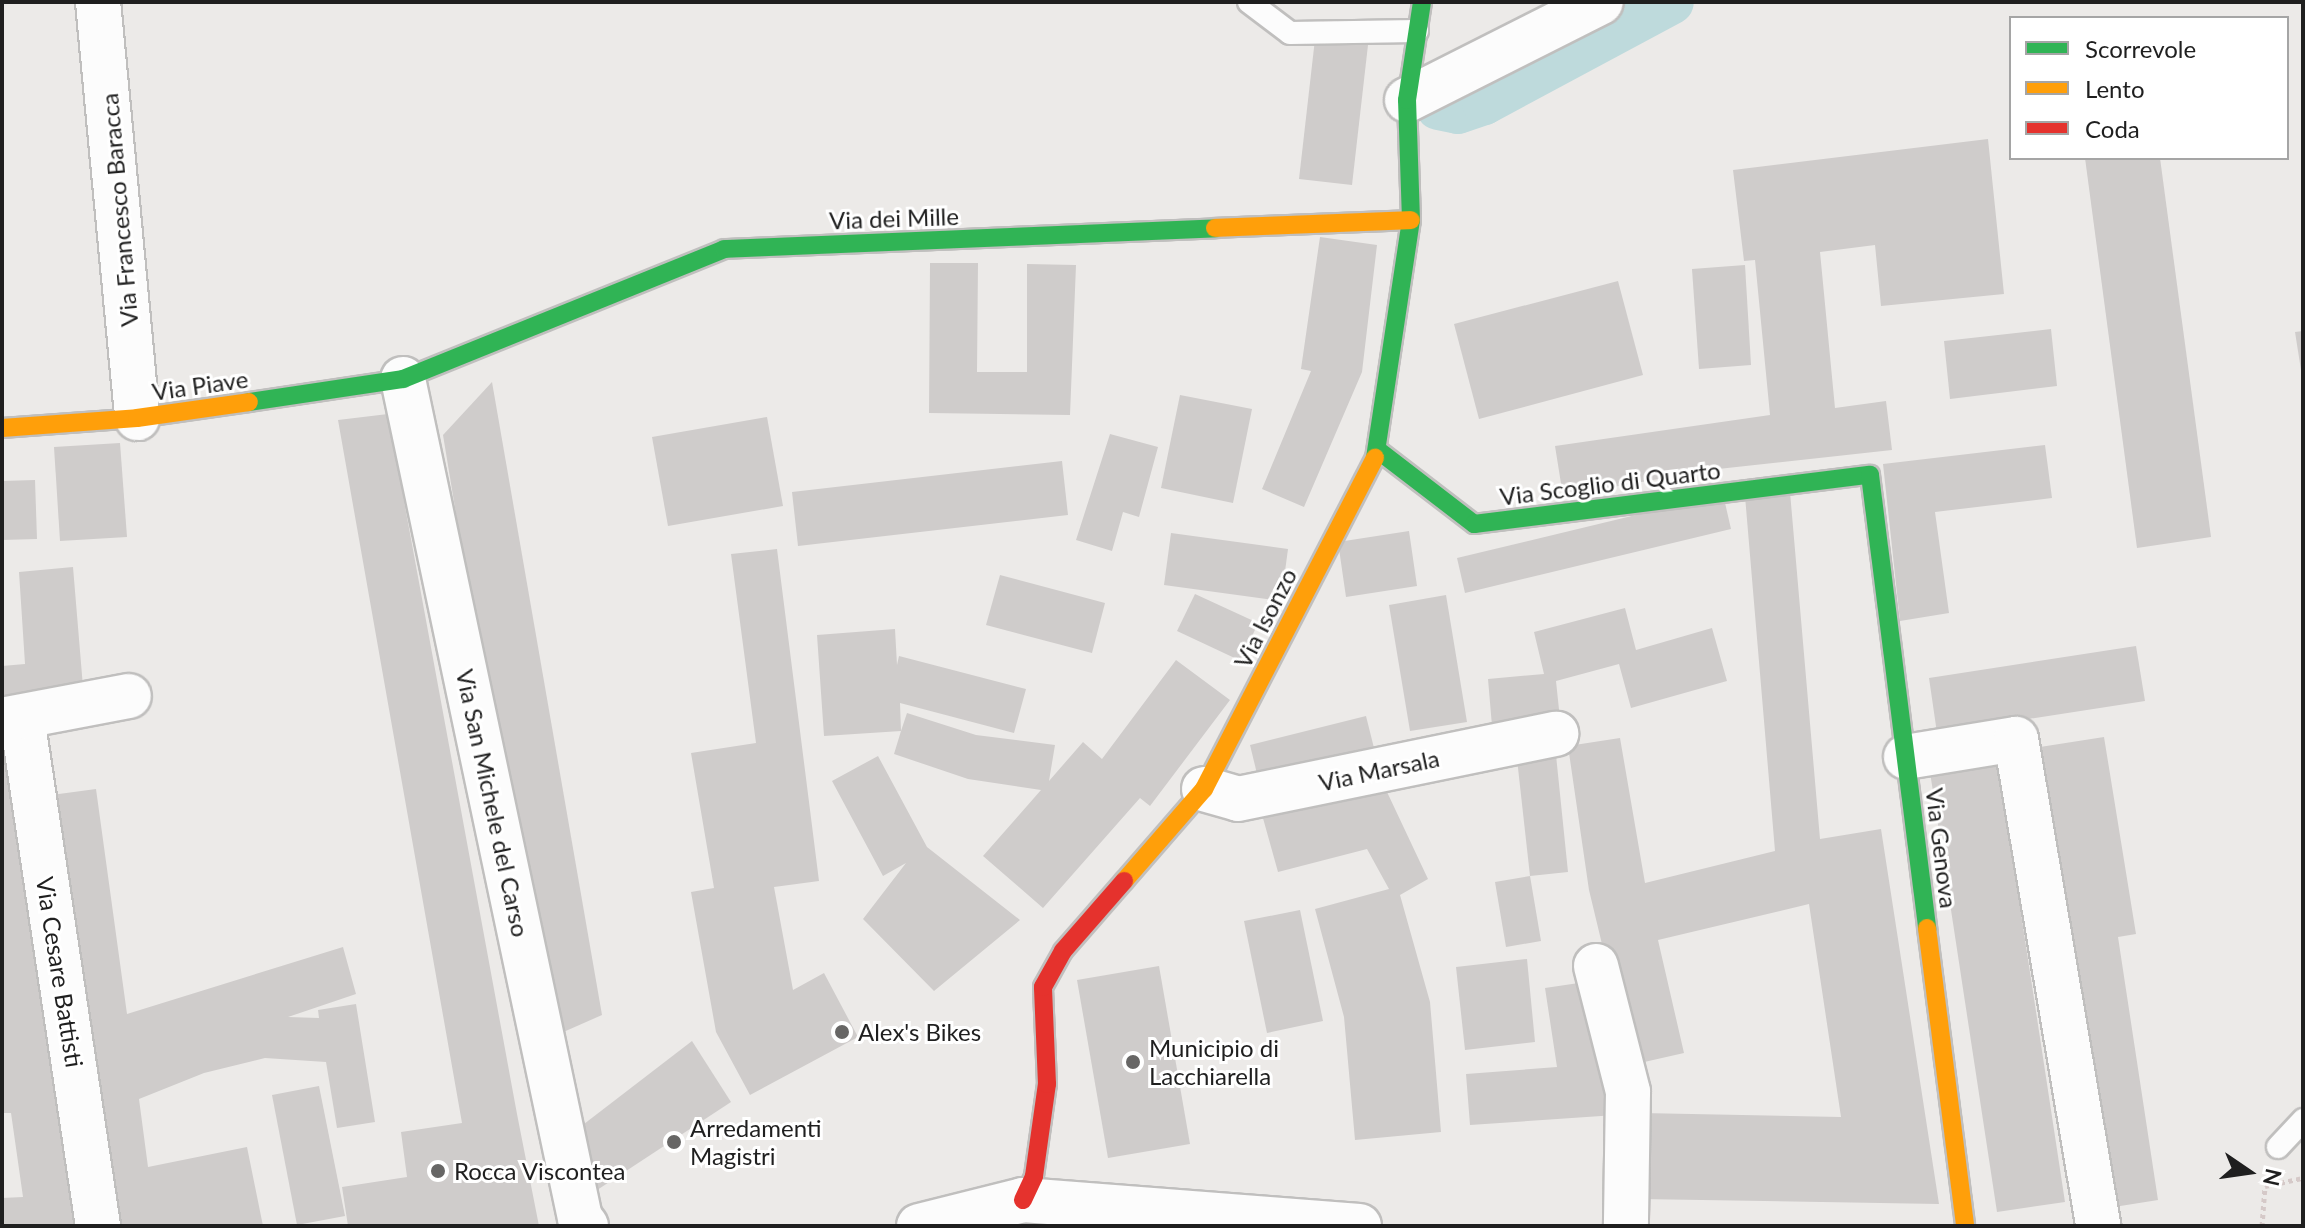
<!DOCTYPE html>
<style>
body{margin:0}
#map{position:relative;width:2305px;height:1228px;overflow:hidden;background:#eceae8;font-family:Lato,sans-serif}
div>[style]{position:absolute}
.canal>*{height:44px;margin:-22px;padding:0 22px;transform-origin:22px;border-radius:22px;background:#bedadc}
.building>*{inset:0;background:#cfcccb}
.path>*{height:5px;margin-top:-2.5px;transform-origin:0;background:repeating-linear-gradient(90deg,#d5c9c8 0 4px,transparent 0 8px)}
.roads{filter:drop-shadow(2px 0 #c0bfbe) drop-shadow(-2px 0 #c0bfbe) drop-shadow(0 2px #c0bfbe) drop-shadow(0 -2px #c0bfbe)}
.lane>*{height:22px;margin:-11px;padding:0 11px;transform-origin:11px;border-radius:11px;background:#fcfcfc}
.street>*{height:44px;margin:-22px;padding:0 22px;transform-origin:22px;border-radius:22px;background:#fcfcfc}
.fast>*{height:18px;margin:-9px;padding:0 9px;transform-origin:9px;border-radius:9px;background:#30b455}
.slow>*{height:18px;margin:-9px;padding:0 9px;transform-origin:9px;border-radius:9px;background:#ff9f0a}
.jam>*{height:18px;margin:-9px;padding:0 9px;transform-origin:9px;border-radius:9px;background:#e5322d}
.dots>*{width:22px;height:22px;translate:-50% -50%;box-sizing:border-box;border:4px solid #fff;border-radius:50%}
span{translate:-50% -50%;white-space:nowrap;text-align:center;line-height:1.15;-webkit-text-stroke:6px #fff;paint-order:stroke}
.street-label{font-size:24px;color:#1f1f1f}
.poi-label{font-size:24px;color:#1f1f1f}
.left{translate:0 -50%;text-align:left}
.frame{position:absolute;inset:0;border:4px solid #1f1f1f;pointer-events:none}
.legend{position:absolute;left:2009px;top:16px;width:280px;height:144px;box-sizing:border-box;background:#fff;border:2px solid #a5a5a5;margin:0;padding:10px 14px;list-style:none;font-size:24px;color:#1f1f1f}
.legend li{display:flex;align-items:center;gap:16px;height:40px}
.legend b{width:40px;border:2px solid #a5a5a5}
.north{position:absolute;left:2209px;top:1132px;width:80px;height:80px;-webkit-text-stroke:6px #fff;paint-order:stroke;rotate:103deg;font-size:22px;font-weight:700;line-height:32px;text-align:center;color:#1f1f1f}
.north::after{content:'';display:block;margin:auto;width:28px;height:36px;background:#1f1f1f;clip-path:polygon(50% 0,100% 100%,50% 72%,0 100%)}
</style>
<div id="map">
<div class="canal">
<div style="left:1438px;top:108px;width:20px;rotate:11deg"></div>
<div style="left:1458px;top:112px;width:28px;rotate:-19deg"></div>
<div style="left:1484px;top:103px;width:213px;rotate:-28.2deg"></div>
</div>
<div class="building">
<div style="clip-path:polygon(1315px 39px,1368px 45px,1352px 185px,1299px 179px)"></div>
<div style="clip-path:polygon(1988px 139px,2004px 294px,1881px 306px,1875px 245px,1820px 252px,1835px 408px,1886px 401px,1892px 450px,1709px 470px,1563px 496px,1555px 446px,1770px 415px,1755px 260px,1744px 261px,1733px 170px)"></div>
<div style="clip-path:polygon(2085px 158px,2160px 158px,2211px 537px,2137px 548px)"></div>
<div style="clip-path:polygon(1320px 237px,1377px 245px,1362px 372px,1304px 507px,1262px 489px,1311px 371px,1301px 369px)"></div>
<div style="clip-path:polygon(930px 263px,978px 263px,977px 372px,1027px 372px,1027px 264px,1076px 265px,1070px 415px,929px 413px)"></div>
<div style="clip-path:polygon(1745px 265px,1751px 365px,1699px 369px,1692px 269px)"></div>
<div style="clip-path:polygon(1618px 281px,1643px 375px,1479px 419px,1454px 324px)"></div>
<div style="clip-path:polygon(2051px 329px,2057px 386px,1950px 399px,1944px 341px)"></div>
<div style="clip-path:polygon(2303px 331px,2303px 370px,2301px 370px,2295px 332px)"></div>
<div style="clip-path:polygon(492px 382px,602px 1015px,543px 1041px,443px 435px)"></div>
<div style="clip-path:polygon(1180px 395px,1252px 409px,1233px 503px,1161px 488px)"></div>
<div style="clip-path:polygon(388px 414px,517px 1114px,539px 1226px,348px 1226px,342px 1187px,407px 1177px,401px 1132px,462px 1123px,338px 420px)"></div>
<div style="clip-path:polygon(767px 417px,783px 506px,668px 526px,652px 437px)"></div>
<div style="clip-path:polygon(1110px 434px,1158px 447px,1139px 517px,1123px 512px,1112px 551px,1076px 540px)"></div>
<div style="clip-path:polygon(120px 443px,127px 537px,60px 541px,54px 447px)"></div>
<div style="clip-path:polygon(2045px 445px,2052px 498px,1935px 512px,1949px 613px,1900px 621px,1883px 464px)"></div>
<div style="clip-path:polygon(1062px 461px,1068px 515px,798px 546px,792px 492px)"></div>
<div style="clip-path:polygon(35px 480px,37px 539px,2px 540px,2px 481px)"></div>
<div style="clip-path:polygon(1790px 492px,1820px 839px,1881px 829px,1939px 1204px,1639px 1199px,1641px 1113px,1841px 1117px,1809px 904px,1658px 940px,1684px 1053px,1631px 1065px,1589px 890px,1568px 746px,1620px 738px,1645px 883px,1775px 851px,1745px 496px)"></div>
<div style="clip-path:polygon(1723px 494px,1731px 529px,1465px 593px,1457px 558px)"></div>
<div style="clip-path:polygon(1409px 531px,1417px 586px,1346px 597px,1338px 542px)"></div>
<div style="clip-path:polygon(1171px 533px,1288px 549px,1281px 601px,1164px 585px)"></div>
<div style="clip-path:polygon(777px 549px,819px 881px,774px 887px,793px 990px,824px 973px,858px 1037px,750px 1095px,716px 1032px,691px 892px,714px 888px,691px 753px,756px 743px,731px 554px)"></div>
<div style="clip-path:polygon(73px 567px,83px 687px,32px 691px,33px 701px,2px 703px,2px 666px,25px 664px,19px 572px)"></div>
<div style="clip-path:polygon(1000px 575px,1105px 603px,1092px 653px,986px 625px)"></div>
<div style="clip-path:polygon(1195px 594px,1258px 623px,1241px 661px,1177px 631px)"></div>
<div style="clip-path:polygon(1446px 595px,1467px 722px,1410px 731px,1389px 605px)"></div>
<div style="clip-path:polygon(1625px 608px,1636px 650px,1712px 628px,1727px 681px,1631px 708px,1619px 664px,1556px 681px,1560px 719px,1492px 726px,1488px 679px,1544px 674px,1534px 632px)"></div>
<div style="clip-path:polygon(895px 629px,897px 665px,899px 656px,1026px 689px,1014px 733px,900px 703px,901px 731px,907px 713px,976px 735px,1055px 745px,1049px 781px,1083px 742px,1102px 759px,1176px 660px,1230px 700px,1150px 806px,1140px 798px,1043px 908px,983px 856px,1041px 790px,968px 779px,894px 754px,901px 731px,824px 736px,817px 635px)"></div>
<div style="clip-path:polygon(2136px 646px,2145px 701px,1937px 733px,1929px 678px)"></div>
<div style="clip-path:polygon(1366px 716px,1375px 752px,1259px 782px,1250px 745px)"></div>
<div style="clip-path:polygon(2104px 737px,2136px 934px,2118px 937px,2158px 1200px,2114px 1207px,2040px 747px)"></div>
<div style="clip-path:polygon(15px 740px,80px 1226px,2px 1226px,2px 1198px,23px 1197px,11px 1113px,2px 1113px,2px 742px)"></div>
<div style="clip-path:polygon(1556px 755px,1568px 872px,1530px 876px,1517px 759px)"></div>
<div style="clip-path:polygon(878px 756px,927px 847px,1020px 920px,934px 991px,863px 919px,906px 863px,883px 876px,832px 781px)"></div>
<div style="clip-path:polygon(1998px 762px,2065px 1202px,1997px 1212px,1930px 772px)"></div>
<div style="clip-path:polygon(1379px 775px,1428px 879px,1400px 895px,1430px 1002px,1441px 1132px,1355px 1140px,1344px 1017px,1315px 909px,1389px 889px,1367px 849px,1278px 872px,1261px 811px)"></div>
<div style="clip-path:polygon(96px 789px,127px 1014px,343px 947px,356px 994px,288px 1017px,319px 1018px,318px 1010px,356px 1004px,375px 1122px,337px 1128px,326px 1062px,265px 1058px,204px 1073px,139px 1099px,148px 1167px,247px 1147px,263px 1226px,102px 1226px,44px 796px)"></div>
<div style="clip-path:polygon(1530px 876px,1541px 941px,1506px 947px,1495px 882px)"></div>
<div style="clip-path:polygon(1300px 910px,1323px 1021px,1267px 1033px,1244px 921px)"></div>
<div style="clip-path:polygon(1527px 959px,1535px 1042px,1465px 1050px,1456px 967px)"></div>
<div style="clip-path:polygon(1159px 966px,1190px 1144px,1108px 1158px,1077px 980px)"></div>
<div style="clip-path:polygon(1599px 980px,1616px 1115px,1470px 1125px,1466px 1074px,1557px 1067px,1545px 988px)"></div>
<div style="clip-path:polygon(692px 1041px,731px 1102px,588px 1196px,571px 1134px)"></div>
<div style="clip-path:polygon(319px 1086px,345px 1216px,297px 1225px,272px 1095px)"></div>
</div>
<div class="path">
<div style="left:2262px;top:1226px;width:40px;rotate:-85.7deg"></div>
<div style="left:2265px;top:1186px;width:39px;rotate:-12deg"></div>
</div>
<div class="roads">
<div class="lane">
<div style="left:1249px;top:2px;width:51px;rotate:37.1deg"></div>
<div style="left:1290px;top:33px;width:127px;rotate:-0.9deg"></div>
<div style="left:2278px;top:1147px;width:37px;rotate:-47deg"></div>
</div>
<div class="street">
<div style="left:98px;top:2px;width:418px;rotate:84.6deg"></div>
<div style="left:1407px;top:100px;width:217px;rotate:-26.8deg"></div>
<div style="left:403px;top:379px;width:857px;rotate:78.09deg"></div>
<div style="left:580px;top:1218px;width:10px;rotate:53deg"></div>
<div style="left:22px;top:718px;width:514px;rotate:81.49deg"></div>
<div style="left:2px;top:720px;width:129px;rotate:-10.7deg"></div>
<div style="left:1906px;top:757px;width:111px;rotate:-9.3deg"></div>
<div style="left:2016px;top:739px;width:494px;rotate:80.4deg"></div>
<div style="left:1204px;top:789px;width:35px;rotate:16deg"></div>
<div style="left:1238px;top:799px;width:325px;rotate:-11.6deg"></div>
<div style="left:1596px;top:966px;width:130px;rotate:75.7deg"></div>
<div style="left:1628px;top:1092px;width:134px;rotate:90.9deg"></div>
<div style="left:919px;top:1226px;width:107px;rotate:-14deg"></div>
<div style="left:1023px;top:1200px;width:337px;rotate:4.4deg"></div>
</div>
<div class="fast">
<div style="left:249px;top:402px;width:156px;rotate:-8.5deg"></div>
<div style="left:403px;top:379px;width:346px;rotate:-22deg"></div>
<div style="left:724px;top:249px;width:491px;rotate:-2.4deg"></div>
<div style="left:1379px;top:451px;width:120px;rotate:37.5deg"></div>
<div style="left:1474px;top:524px;width:399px;rotate:-7.1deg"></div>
<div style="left:1870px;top:475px;width:457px;rotate:82.8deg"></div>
<div style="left:1375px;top:458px;width:241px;rotate:-81.4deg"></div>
<div style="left:1411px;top:220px;width:120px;rotate:-91.9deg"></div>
<div style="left:1407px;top:100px;width:99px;rotate:-81.3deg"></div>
</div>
<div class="slow">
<div style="left:1215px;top:228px;width:196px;rotate:-2.3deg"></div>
<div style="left:2px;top:428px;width:135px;rotate:-4.2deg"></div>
<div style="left:137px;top:418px;width:113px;rotate:-8.1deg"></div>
<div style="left:1124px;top:881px;width:122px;rotate:-49deg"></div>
<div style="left:1204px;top:789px;width:373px;rotate:-62.7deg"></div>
<div style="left:1927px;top:928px;width:300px;rotate:82.7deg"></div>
</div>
<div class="jam">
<div style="left:1023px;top:1200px;width:26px;rotate:-65deg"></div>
<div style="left:1034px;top:1176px;width:93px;rotate:-82deg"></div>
<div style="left:1047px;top:1084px;width:97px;rotate:-92.4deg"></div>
<div style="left:1043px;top:987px;width:41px;rotate:-60.9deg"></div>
<div style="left:1063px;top:951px;width:93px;rotate:-48.9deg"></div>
</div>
</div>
<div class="dots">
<div style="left:842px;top:1032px;background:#676665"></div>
<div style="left:1133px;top:1062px;background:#676665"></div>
<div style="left:674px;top:1142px;background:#676665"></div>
<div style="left:438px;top:1171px;background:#676665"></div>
</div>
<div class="street-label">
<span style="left:119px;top:210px;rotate:-95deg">Via Francesco Baracca</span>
<span style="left:894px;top:218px;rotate:-2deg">Via dei Mille</span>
<span style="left:200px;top:385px;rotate:-8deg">Via Piave</span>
<span style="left:1610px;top:483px;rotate:-7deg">Via Scoglio di Quarto</span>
<span style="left:1265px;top:618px;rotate:-63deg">Via Isonzo</span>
<span style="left:1379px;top:770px;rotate:-12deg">Via Marsala</span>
<span style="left:493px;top:803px;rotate:78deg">Via San Michele del Carso</span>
<span style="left:1942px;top:848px;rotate:83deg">Via Genova</span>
<span style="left:60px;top:972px;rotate:81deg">Via Cesare Battisti</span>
</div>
<div class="poi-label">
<span class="left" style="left:858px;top:1032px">Alex's Bikes</span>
<span class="left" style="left:1149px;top:1062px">Municipio di<br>Lacchiarella</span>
<span class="left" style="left:690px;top:1142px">Arredamenti<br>Magistri</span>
<span class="left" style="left:454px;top:1171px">Rocca Viscontea</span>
</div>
<div class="frame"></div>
<ul class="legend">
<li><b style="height:10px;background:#30b455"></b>Scorrevole</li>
<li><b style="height:10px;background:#ff9f0a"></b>Lento</li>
<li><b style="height:10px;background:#e5322d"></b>Coda</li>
</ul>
<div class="north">N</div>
</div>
